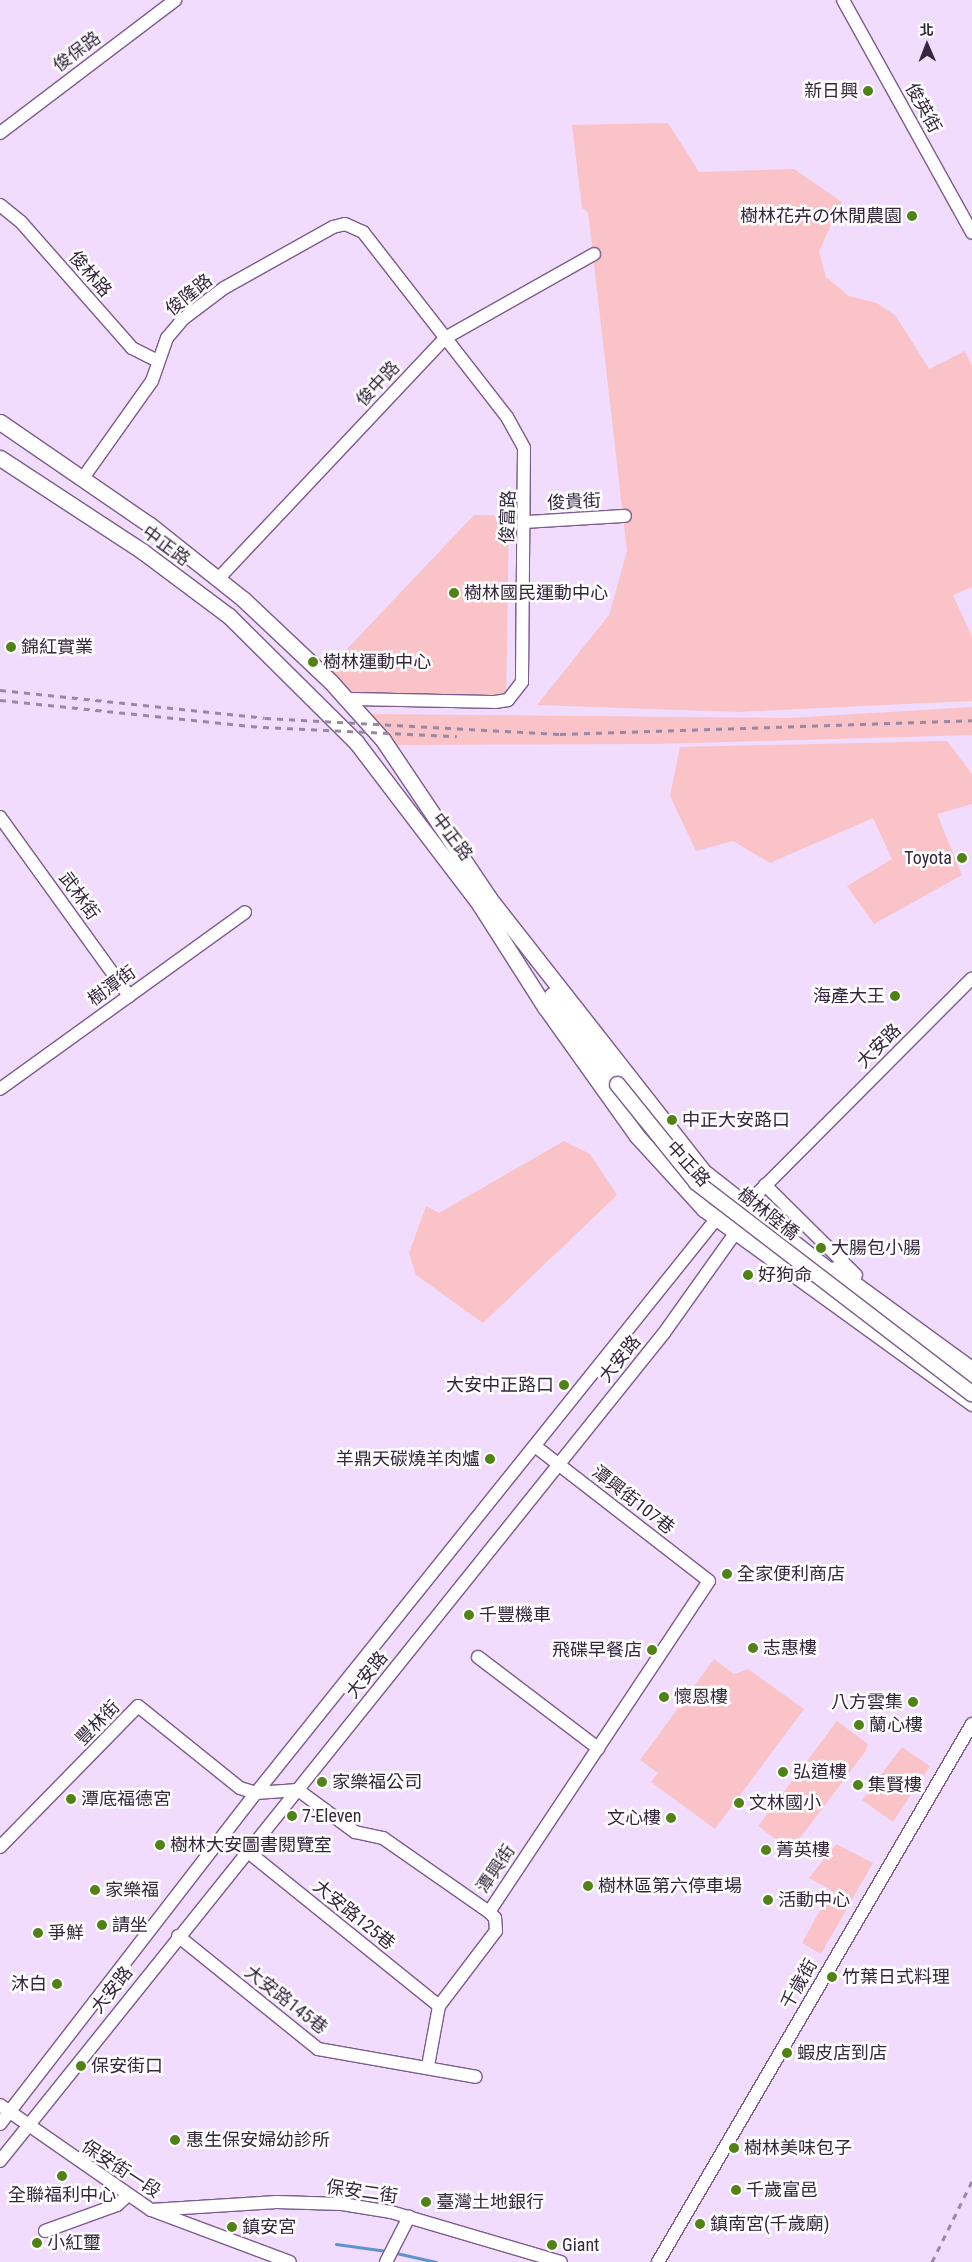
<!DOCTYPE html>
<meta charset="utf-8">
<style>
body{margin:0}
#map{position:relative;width:972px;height:2262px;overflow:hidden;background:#f1dcfe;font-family:"Roboto Condensed","Noto Sans TC","Noto Sans JP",sans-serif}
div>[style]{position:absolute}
.green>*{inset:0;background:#fac3c8}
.stream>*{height:3px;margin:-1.5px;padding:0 1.5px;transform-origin:1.5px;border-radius:1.5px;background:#5f93cd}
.roads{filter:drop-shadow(1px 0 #7c5c8f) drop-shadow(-1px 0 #7c5c8f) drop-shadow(0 1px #7c5c8f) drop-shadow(0 -1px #7c5c8f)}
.minor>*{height:12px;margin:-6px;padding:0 6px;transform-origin:6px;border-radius:6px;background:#fff}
.major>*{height:15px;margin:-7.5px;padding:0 7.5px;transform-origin:7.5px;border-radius:7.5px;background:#fff}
.rail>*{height:3px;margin-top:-1.5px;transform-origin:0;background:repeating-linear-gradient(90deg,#9988a4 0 6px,transparent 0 12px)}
.bridges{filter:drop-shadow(1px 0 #7c5c8f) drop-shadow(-1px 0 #7c5c8f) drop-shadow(0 1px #7c5c8f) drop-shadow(0 -1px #7c5c8f)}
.major-bridge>*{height:15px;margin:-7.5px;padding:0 7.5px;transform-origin:7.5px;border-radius:7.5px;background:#fff}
.dots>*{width:14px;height:14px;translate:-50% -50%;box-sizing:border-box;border:2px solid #fff;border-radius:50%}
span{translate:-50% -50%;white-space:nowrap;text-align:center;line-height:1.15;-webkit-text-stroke:5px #fff;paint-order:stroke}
.street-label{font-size:18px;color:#34263c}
.poi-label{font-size:18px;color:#34263c}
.right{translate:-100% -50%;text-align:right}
.left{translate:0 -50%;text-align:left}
.north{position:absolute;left:902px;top:20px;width:50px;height:50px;-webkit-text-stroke:4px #fff;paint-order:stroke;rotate:359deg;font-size:14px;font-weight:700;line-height:20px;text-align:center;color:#34263c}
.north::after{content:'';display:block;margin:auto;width:18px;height:22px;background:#34263c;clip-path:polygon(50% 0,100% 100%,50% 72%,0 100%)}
</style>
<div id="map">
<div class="green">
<div style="clip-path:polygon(668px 123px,699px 172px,794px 169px,842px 202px,819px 251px,826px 277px,849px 296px,877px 303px,896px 316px,929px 369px,965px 351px,972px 366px,972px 587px,953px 595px,972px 637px,972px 701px,738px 712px,537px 705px,609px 615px,627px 551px,588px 212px,582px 208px,572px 125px)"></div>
<div style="clip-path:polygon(474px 515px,509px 516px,506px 706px,357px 701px,328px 669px)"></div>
<div style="clip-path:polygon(972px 707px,972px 735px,655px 744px,397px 745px,365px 714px,789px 718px)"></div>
<div style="clip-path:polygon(947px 741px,972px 774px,972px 804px,937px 814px,962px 875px,874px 924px,847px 886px,892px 859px,873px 818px,770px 863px,733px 841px,696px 851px,670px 796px,680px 747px)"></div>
<div style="clip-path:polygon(564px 1141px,590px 1154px,617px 1195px,483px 1323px,416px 1275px,409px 1253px,426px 1206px,439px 1213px)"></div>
<div style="clip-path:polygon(714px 1659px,734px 1674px,748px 1669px,804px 1709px,715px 1829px,651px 1782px,658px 1773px,640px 1760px)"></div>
<div style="clip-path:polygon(837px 1721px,868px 1744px,865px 1752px,791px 1850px,758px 1826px)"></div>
<div style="clip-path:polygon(902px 1747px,930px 1766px,893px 1822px,862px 1800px)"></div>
<div style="clip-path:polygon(836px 1844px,873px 1863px,821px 1954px,802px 1943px,831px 1890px,809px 1878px)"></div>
</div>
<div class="stream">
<div style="left:336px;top:2244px;width:51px;rotate:7.8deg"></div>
<div style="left:396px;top:2253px;width:41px;rotate:12.7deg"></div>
</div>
<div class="roads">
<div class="minor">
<div style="left:843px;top:0;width:266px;rotate:61deg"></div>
<div style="left:0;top:133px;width:220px;rotate:-37.2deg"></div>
<div style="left:0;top:205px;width:27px;rotate:39deg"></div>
<div style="left:21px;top:222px;width:168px;rotate:48.6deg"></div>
<div style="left:132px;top:348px;width:28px;rotate:27deg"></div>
<div style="left:83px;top:478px;width:119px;rotate:-54.6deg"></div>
<div style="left:152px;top:381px;width:46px;rotate:-70.8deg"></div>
<div style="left:167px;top:338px;width:25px;rotate:-50deg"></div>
<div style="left:183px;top:319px;width:51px;rotate:-37.1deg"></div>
<div style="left:224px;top:288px;width:125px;rotate:-29.2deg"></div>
<div style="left:333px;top:227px;width:12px;rotate:-14deg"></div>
<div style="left:345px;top:224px;width:20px;rotate:24deg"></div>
<div style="left:363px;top:232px;width:234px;rotate:52.1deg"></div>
<div style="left:507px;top:417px;width:35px;rotate:61deg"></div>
<div style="left:524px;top:448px;width:234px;rotate:90.5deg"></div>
<div style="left:522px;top:682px;width:23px;rotate:128deg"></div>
<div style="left:508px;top:700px;width:13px;rotate:171deg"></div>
<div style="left:495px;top:702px;width:149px;rotate:-178.8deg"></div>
<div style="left:526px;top:522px;width:99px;rotate:-3.5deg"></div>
<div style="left:218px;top:579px;width:331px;rotate:-46.7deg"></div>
<div style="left:445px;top:338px;width:171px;rotate:-29.4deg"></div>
<div style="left:0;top:817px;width:221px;rotate:54.2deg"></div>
<div style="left:0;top:1089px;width:302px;rotate:-35.8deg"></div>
<div style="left:765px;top:1185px;width:128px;rotate:44.7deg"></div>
<div style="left:835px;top:1268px;width:170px;rotate:36.1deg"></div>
<div style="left:478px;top:1657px;width:151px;rotate:37.2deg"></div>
<div style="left:0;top:1847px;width:197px;rotate:-45.6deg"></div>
<div style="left:138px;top:1706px;width:131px;rotate:38.8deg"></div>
<div style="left:240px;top:1788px;width:17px;rotate:17deg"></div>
<div style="left:256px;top:1793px;width:42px;rotate:-4.1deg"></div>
<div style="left:298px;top:1790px;width:71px;rotate:36.4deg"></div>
<div style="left:355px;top:1832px;width:29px;rotate:12deg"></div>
<div style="left:383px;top:1838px;width:129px;rotate:34.9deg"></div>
<div style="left:247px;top:1851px;width:247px;rotate:38.9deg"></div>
<div style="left:178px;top:1936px;width:180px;rotate:38.9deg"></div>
<div style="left:318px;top:2049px;width:160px;rotate:10deg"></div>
<div style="left:428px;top:2066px;width:61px;rotate:-79.6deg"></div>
<div style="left:439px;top:2006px;width:94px;rotate:-52.8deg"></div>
<div style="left:496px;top:1931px;width:13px;rotate:-94deg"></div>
<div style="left:495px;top:1918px;width:8px;rotate:-135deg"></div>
<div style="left:489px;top:1912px;width:397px;rotate:-56.4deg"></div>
<div style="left:709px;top:1581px;width:220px;rotate:-142.2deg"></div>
<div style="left:0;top:2105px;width:184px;rotate:34.8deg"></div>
<div style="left:151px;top:2210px;width:148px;rotate:20.5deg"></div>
<div style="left:0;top:2124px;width:418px;rotate:-52.3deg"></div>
<div style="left:256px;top:1793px;width:737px;rotate:-51.28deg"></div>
<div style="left:717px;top:1218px;width:34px;rotate:-26deg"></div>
<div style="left:748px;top:1203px;width:317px;rotate:-45.1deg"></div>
<div style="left:0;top:2161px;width:1061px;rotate:-51.27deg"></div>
<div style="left:664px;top:1333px;width:133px;rotate:-54.5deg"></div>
<div style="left:151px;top:2210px;width:126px;rotate:-3.6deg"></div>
<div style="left:277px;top:2202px;width:65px;rotate:1.8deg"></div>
<div style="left:342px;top:2204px;width:50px;rotate:9.3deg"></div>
<div style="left:391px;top:2212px;width:177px;rotate:16.4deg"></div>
<div style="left:45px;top:2231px;width:77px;rotate:-19.9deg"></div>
<div style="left:117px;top:2205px;width:13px;rotate:-42deg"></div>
<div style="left:386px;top:2262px;width:51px;rotate:-62.9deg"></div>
<div style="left:658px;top:2262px;width:623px;rotate:-59.73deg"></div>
</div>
<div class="major">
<div style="left:0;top:422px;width:182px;rotate:34.5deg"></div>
<div style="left:150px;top:525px;width:119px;rotate:38.5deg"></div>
<div style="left:243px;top:599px;width:121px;rotate:43.3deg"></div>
<div style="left:331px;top:682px;width:78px;rotate:48.1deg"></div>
<div style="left:383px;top:740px;width:190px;rotate:56.1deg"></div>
<div style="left:489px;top:898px;width:348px;rotate:51.9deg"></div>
<div style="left:704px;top:1172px;width:341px;rotate:38.2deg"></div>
<div style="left:0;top:458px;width:170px;rotate:33.2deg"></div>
<div style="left:142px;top:551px;width:109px;rotate:36.8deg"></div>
<div style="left:229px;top:616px;width:179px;rotate:44.8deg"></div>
<div style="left:356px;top:742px;width:205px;rotate:52.7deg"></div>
<div style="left:480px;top:905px;width:121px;rotate:57.5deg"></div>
<div style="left:545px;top:1007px;width:158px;rotate:54.5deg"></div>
<div style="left:637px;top:1136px;width:99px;rotate:47.5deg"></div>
<div style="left:704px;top:1209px;width:331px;rotate:35.9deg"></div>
<div style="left:552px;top:995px;width:110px;rotate:53.9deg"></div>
</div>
</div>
<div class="rail">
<div style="left:0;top:690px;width:266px;rotate:6deg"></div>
<div style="left:265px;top:718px;width:295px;rotate:3.1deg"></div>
<div style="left:560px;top:734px;width:412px;rotate:-1.9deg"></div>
<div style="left:0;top:700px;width:264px;rotate:5.9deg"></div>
<div style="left:263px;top:727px;width:194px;rotate:2.7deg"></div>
<div style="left:932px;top:2262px;width:90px;rotate:-63.7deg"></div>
</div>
<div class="bridges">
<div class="major-bridge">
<div style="left:617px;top:1084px;width:126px;rotate:51.1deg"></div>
<div style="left:696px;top:1182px;width:347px;rotate:37.5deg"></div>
</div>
</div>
<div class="dots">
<div style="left:868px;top:91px;background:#508216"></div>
<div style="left:912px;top:216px;background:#508216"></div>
<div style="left:454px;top:593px;background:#508216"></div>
<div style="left:11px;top:647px;background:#508216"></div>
<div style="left:313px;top:662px;background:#508216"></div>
<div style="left:962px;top:858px;background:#508216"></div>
<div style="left:895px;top:996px;background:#508216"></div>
<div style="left:672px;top:1120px;background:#508216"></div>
<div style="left:821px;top:1248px;background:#508216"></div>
<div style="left:748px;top:1275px;background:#508216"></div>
<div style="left:564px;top:1385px;background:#508216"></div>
<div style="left:490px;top:1459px;background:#508216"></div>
<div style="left:727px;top:1574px;background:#508216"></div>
<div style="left:469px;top:1615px;background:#508216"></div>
<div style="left:753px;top:1648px;background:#508216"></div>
<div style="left:652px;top:1650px;background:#508216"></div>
<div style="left:664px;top:1697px;background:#508216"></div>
<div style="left:913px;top:1702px;background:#508216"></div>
<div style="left:859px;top:1725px;background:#508216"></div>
<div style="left:783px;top:1772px;background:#508216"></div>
<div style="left:322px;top:1782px;background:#508216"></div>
<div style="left:858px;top:1785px;background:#508216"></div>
<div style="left:71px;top:1799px;background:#508216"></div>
<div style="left:739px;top:1803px;background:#508216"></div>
<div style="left:292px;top:1816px;background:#508216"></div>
<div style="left:671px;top:1818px;background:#508216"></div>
<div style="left:160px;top:1845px;background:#508216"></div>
<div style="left:766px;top:1850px;background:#508216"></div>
<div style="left:588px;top:1886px;background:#508216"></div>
<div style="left:95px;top:1890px;background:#508216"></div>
<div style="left:768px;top:1900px;background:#508216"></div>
<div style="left:102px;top:1925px;background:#508216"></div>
<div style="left:38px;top:1933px;background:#508216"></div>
<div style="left:832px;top:1977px;background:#508216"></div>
<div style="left:57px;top:1984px;background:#508216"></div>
<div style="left:787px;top:2053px;background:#508216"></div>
<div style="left:81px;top:2066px;background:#508216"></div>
<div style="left:175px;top:2140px;background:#508216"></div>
<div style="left:734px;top:2148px;background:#508216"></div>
<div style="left:62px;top:2176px;background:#508216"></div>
<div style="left:736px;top:2190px;background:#508216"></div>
<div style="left:426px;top:2202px;background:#508216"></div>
<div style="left:700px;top:2224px;background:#508216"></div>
<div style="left:232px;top:2227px;background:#508216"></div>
<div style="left:37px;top:2243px;background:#508216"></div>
<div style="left:552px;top:2245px;background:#508216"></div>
</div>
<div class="street-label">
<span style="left:77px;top:52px;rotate:-37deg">俊保路</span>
<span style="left:923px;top:108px;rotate:61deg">俊英街</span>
<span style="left:90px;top:274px;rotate:49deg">俊林路</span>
<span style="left:189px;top:295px;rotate:-39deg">俊隆路</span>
<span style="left:378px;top:384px;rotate:-47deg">俊中路</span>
<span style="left:574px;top:502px;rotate:-3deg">俊貴街</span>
<span style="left:508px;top:517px;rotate:-88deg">俊富路</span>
<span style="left:166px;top:546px;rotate:36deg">中正路</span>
<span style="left:452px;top:837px;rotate:53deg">中正路</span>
<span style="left:79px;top:896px;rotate:54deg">武林街</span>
<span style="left:112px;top:986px;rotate:-36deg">樹潭街</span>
<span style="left:879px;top:1046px;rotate:-45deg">大安路</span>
<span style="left:688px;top:1164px;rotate:47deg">中正路</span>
<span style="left:768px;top:1214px;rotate:38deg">樹林陸橋</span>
<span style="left:620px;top:1359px;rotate:-51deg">大安路</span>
<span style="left:633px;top:1500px;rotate:38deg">潭興街107巷</span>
<span style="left:367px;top:1675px;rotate:-51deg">大安路</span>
<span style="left:98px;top:1723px;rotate:-46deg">豐林街</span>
<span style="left:496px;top:1869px;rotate:-56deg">潭興街</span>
<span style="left:354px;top:1915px;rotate:39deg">大安路125巷</span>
<span style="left:799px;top:1984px;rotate:-60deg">千歲街</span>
<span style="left:112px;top:1990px;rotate:-51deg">大安路</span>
<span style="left:286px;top:2000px;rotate:38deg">大安路145巷</span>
<span style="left:121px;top:2169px;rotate:33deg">保安街一段</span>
<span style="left:362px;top:2192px;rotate:8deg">保安二街</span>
</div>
<div class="poi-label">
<span class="right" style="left:858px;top:91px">新日興</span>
<span class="right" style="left:902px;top:216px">樹林花卉の休閒農園</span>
<span class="left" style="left:464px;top:593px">樹林國民運動中心</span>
<span class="left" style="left:21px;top:647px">錦紅實業</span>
<span class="left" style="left:323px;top:662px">樹林運動中心</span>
<span class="right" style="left:952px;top:858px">Toyota</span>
<span class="right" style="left:885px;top:996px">海產大王</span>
<span class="left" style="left:682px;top:1120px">中正大安路口</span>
<span class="left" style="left:831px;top:1248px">大腸包小腸</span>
<span class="left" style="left:758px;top:1275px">好狗命</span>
<span class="right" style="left:554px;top:1385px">大安中正路口</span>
<span class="right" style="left:480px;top:1459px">羊鼎天碳燒羊肉爐</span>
<span class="left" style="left:737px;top:1574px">全家便利商店</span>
<span class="left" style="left:479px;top:1615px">千豐機車</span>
<span class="left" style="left:763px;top:1648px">志惠樓</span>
<span class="right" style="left:642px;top:1650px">飛碟早餐店</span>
<span class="left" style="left:674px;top:1697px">懷恩樓</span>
<span class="right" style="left:903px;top:1702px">八方雲集</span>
<span class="left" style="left:869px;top:1725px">蘭心樓</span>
<span class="left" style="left:793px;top:1772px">弘道樓</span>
<span class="left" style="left:332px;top:1782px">家樂福公司</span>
<span class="left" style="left:868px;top:1785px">集賢樓</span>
<span class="left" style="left:81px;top:1799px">潭底福德宮</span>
<span class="left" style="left:749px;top:1803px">文林國小</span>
<span class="left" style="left:302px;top:1816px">7-Eleven</span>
<span class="right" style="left:661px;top:1818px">文心樓</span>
<span class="left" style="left:170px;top:1845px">樹林大安圖書閱覽室</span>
<span class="left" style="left:776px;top:1850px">菁英樓</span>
<span class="left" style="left:598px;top:1886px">樹林區第六停車場</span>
<span class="left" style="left:105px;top:1890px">家樂福</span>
<span class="left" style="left:778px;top:1900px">活動中心</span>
<span class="left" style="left:112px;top:1925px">請坐</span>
<span class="left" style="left:48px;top:1933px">爭鮮</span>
<span class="left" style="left:842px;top:1977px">竹葉日式料理</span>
<span class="right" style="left:47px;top:1984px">沐白</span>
<span class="left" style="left:797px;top:2053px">蝦皮店到店</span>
<span class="left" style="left:91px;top:2066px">保安街口</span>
<span class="left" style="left:186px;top:2140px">惠生保安婦幼診所</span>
<span class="left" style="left:744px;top:2148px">樹林美味包子</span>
<span class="left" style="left:746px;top:2190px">千歲富邑</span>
<span style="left:62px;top:2195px">全聯福利中心</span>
<span class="left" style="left:436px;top:2202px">臺灣土地銀行</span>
<span class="left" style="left:710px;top:2224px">鎮南宮(千歲廟)</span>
<span class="left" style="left:242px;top:2227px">鎮安宮</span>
<span class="left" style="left:47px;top:2243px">小紅璽</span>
<span class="left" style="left:562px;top:2245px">Giant</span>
</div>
<div class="north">北</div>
</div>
